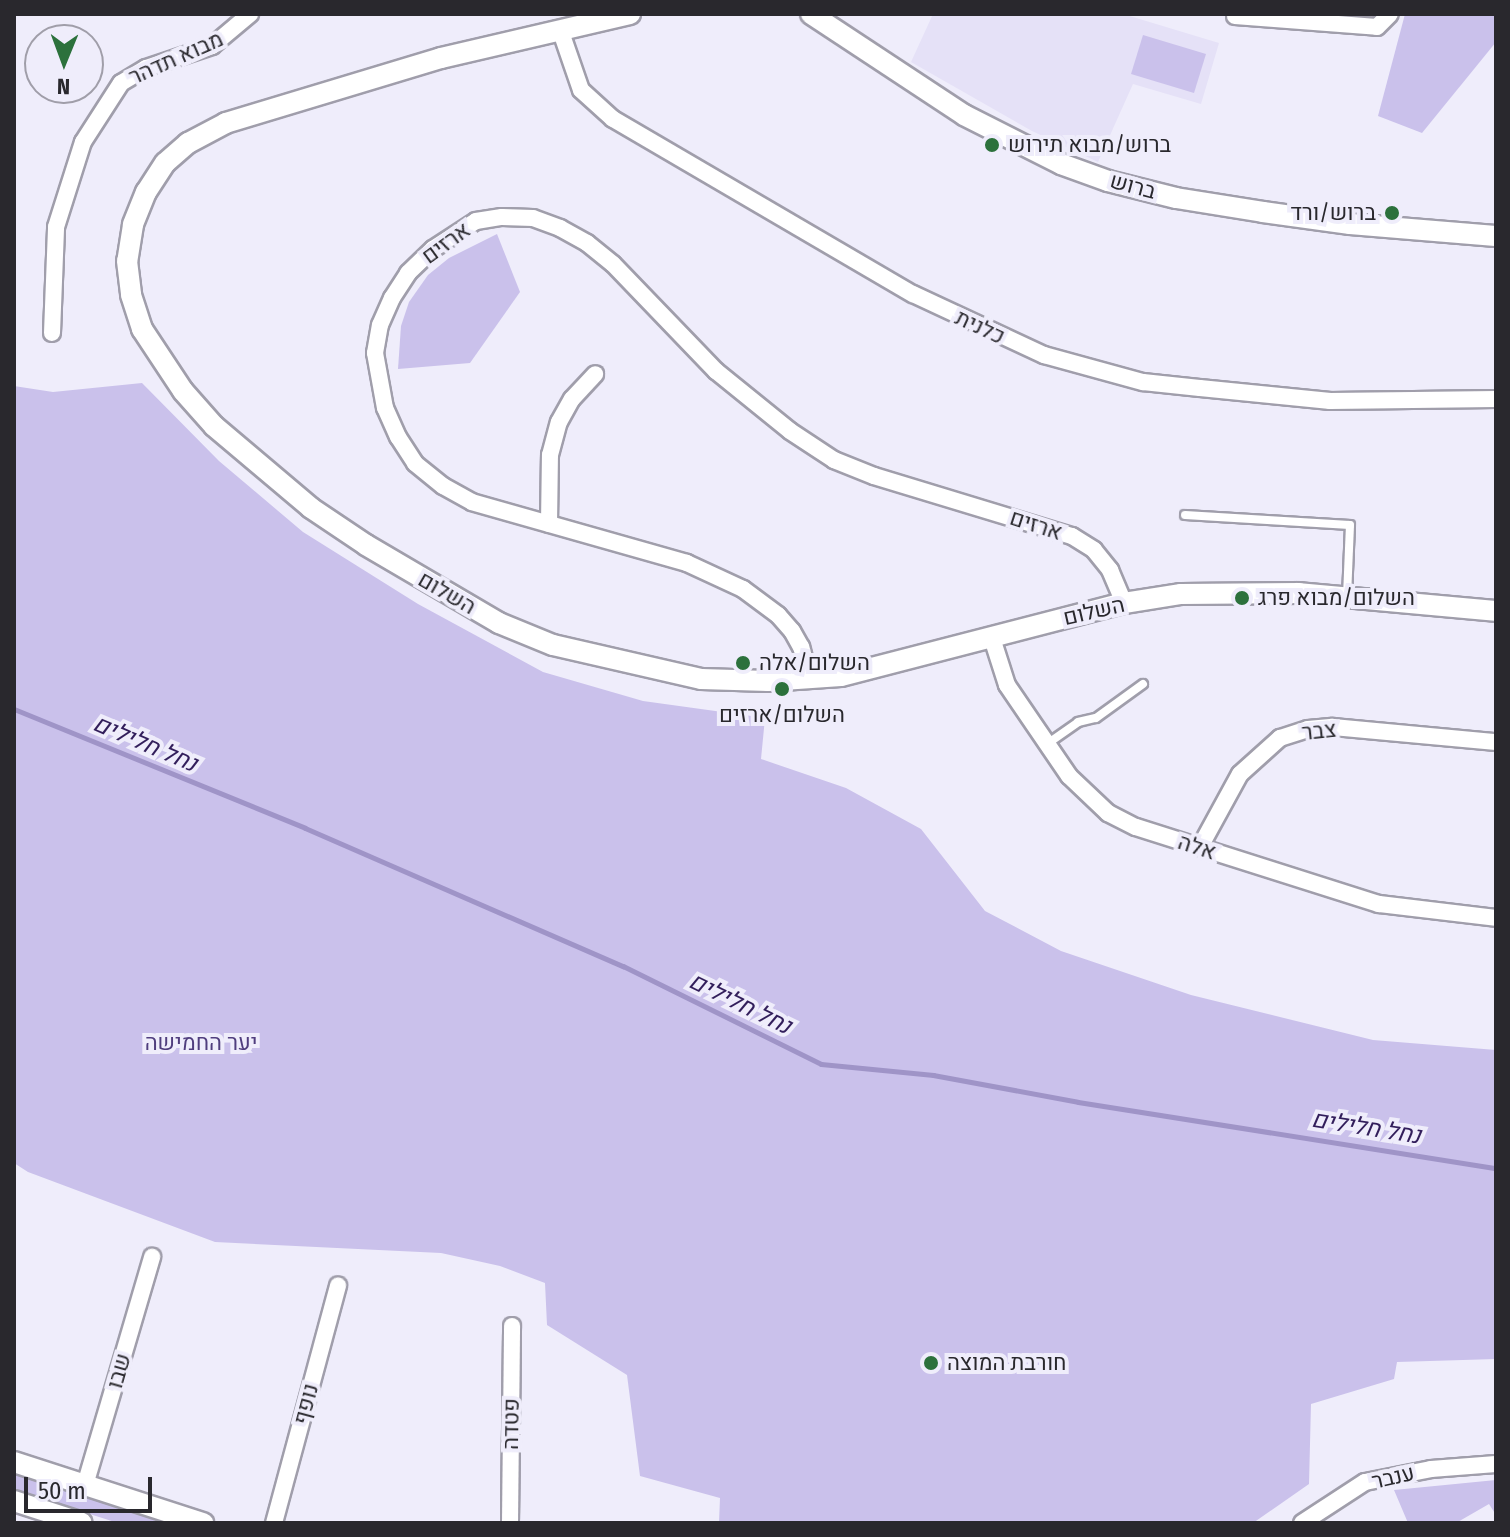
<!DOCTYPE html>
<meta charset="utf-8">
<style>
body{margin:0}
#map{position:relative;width:1510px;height:1537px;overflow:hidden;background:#efedfb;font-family:"Fira Sans Condensed",Heebo,sans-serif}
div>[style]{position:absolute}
.built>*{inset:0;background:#e5e1f7}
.green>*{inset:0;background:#cac1eb}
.stream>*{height:5px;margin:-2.5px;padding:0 2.5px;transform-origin:2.5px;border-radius:2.5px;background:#9f94c7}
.roads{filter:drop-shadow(2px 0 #a09eab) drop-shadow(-2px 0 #a09eab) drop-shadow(0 2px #a09eab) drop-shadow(0 -2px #a09eab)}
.service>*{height:8px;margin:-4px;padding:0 4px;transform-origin:4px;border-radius:4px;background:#fff}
.minor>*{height:16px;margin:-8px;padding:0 8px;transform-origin:8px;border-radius:8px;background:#fff}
.tertiary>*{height:20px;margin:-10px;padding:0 10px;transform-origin:10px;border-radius:10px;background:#fff}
.dots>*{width:22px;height:22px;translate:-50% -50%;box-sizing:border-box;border:4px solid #efedfb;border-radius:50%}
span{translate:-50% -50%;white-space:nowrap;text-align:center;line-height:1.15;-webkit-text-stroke:8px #efedfb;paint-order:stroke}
.street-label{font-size:22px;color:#29282d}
.poi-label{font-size:22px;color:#29282d}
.left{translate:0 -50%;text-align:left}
.right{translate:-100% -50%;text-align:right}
.park-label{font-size:22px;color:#503e7e}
.water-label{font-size:24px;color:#321e5b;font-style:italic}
.frame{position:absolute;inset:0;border:16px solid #29282d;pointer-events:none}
.north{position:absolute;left:24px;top:24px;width:80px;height:80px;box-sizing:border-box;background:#efedfb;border:2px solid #a09ea9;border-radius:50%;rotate:181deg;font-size:22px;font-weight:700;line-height:32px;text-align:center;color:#29282d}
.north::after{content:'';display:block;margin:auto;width:28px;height:36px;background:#2c713c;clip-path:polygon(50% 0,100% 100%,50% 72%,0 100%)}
.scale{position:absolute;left:24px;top:1477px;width:128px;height:36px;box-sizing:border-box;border:4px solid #29282d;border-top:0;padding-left:10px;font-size:24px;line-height:28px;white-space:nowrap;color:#29282d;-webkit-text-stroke:6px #efedfb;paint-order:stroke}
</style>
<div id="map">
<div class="built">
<div style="clip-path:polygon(933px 14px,1123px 14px,1219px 43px,1201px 104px,1133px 84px,1098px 162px,1032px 131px,911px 62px)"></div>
</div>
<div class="green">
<div style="clip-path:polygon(1405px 14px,1496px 14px,1496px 42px,1422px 133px,1378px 116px)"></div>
<div style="clip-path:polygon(1143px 35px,1206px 54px,1194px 93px,1131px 74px)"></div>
<div style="clip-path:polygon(497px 234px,520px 292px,470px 363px,398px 369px,401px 326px,409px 302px,428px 275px,449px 258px)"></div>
<div style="clip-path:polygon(142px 383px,219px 461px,303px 532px,418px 604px,543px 672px,643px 701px,765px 718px,761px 759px,846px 788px,921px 829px,985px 911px,1061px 951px,1191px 995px,1373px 1040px,1496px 1050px,1496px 1359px,1397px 1362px,1394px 1379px,1311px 1404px,1309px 1484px,1253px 1523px,719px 1523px,720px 1498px,640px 1476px,627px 1375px,547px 1325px,545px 1283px,500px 1266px,441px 1253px,215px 1242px,28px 1172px,14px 1163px,14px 386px,53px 392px)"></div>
<div style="clip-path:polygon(14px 1473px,82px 1495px,169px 1523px,118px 1523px,14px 1490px)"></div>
<div style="clip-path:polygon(1496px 1480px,1496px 1515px,1489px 1504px,1456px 1523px,1408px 1523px,1394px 1490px)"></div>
</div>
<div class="stream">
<div style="left:14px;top:709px;width:314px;rotate:22.2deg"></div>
<div style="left:305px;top:828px;width:347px;rotate:23.5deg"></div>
<div style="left:623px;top:966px;width:221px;rotate:26.3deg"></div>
<div style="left:821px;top:1064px;width:113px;rotate:5.6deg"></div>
<div style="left:933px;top:1075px;width:147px;rotate:10.5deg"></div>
<div style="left:1078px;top:1102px;width:423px;rotate:9deg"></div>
</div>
<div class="roads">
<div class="service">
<div style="left:1185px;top:515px;width:165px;rotate:3.5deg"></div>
<div style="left:1350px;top:525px;width:72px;rotate:92.4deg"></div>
<div style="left:1047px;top:744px;width:38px;rotate:-35deg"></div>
<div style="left:1078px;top:722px;width:18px;rotate:-13deg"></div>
<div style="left:1096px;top:718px;width:58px;rotate:-35.9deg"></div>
</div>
<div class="minor">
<div style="left:1235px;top:16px;width:142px;rotate:4.4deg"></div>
<div style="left:1377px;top:27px;width:18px;rotate:-45deg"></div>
<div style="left:561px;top:32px;width:61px;rotate:71deg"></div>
<div style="left:581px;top:90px;width:43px;rotate:42.2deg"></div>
<div style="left:613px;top:119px;width:347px;rotate:30.3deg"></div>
<div style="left:913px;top:294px;width:145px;rotate:25deg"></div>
<div style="left:1044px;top:355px;width:103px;rotate:15.3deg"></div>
<div style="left:1143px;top:382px;width:57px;rotate:6deg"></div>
<div style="left:1200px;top:388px;width:131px;rotate:5.7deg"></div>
<div style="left:1330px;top:401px;width:166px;rotate:-0.7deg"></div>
<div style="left:52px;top:333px;width:106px;rotate:-87.8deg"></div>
<div style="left:56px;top:227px;width:89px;rotate:-72.4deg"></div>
<div style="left:83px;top:142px;width:70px;rotate:-57.2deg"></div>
<div style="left:121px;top:83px;width:29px;rotate:-31deg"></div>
<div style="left:146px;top:68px;width:70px;rotate:-18.4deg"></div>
<div style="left:212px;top:46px;width:50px;rotate:-40.1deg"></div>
<div style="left:549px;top:524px;width:69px;rotate:-89.2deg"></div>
<div style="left:550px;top:455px;width:34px;rotate:-75deg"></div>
<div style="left:559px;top:422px;width:26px;rotate:-61deg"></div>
<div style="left:572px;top:399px;width:34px;rotate:-47deg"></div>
<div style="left:992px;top:638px;width:49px;rotate:72.3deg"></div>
<div style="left:1007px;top:685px;width:110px;rotate:55.7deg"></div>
<div style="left:1069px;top:776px;width:54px;rotate:43.5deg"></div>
<div style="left:1108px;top:813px;width:31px;rotate:27deg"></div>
<div style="left:1136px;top:827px;width:255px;rotate:17.6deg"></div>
<div style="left:1379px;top:904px;width:118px;rotate:6.8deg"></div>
<div style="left:809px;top:678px;width:32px;rotate:-104deg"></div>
<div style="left:801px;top:647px;width:18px;rotate:-119deg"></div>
<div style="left:792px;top:631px;width:21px;rotate:-131deg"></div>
<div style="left:778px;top:615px;width:44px;rotate:-143.4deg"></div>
<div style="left:743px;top:589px;width:62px;rotate:-155.1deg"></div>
<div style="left:687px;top:563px;width:223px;rotate:-164.2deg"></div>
<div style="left:472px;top:502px;width:33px;rotate:-151deg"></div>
<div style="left:443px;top:486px;width:36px;rotate:-141deg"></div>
<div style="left:415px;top:463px;width:31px;rotate:-123deg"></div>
<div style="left:398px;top:437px;width:32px;rotate:-114deg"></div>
<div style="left:385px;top:408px;width:56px;rotate:-100.3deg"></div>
<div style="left:375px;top:353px;width:28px;rotate:-80deg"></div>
<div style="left:380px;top:325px;width:30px;rotate:-66deg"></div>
<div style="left:392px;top:298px;width:30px;rotate:-57deg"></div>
<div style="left:408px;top:273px;width:35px;rotate:-44deg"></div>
<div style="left:433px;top:249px;width:51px;rotate:-33.1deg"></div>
<div style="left:476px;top:221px;width:26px;rotate:-9deg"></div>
<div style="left:502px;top:217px;width:31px;rotate:2deg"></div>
<div style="left:533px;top:218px;width:29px;rotate:20deg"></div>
<div style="left:560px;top:228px;width:31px;rotate:29deg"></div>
<div style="left:587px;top:243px;width:33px;rotate:39deg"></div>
<div style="left:613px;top:264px;width:149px;rotate:46.1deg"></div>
<div style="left:716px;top:371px;width:95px;rotate:39deg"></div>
<div style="left:790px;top:431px;width:53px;rotate:33.4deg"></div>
<div style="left:834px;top:460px;width:43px;rotate:21.8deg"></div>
<div style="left:874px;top:476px;width:207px;rotate:16.9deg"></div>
<div style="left:1072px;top:536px;width:26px;rotate:32deg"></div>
<div style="left:1094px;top:550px;width:26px;rotate:51deg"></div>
<div style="left:1110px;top:570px;width:36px;rotate:67deg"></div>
<div style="left:1200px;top:847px;width:83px;rotate:-61.3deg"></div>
<div style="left:1240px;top:774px;width:54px;rotate:-42deg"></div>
<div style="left:1280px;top:738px;width:29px;rotate:-18deg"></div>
<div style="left:1308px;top:729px;width:25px;rotate:-5deg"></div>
<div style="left:1333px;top:727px;width:164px;rotate:5.3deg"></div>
<div style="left:85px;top:1485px;width:238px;rotate:-73.6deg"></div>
<div style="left:274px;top:1523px;width:246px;rotate:-74.9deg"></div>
<div style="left:510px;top:1523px;width:197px;rotate:-89.4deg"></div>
<div style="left:1302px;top:1523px;width:75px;rotate:-33.1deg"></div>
<div style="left:1365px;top:1482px;width:67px;rotate:-11.1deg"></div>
<div style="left:1431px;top:1469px;width:65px;rotate:-4.4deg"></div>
</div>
<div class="tertiary">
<div style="left:630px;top:14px;width:194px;rotate:166.9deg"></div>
<div style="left:441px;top:58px;width:225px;rotate:163.2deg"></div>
<div style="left:226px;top:123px;width:43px;rotate:152.2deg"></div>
<div style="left:188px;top:143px;width:30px;rotate:139deg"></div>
<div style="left:165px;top:163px;width:35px;rotate:123deg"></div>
<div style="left:146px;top:192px;width:35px;rotate:112deg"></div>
<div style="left:133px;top:225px;width:36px;rotate:99deg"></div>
<div style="left:127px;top:261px;width:34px;rotate:83deg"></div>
<div style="left:131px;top:295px;width:36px;rotate:72deg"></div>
<div style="left:142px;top:329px;width:74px;rotate:56.5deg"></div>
<div style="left:183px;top:391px;width:47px;rotate:48.5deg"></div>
<div style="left:214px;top:426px;width:127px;rotate:40.2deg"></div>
<div style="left:311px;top:508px;width:66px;rotate:33.9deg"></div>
<div style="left:366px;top:545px;width:154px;rotate:30.4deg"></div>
<div style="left:499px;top:623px;width:58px;rotate:22.2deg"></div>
<div style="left:553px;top:645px;width:152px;rotate:12.9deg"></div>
<div style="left:701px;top:679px;width:67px;rotate:1.7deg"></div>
<div style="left:768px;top:681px;width:73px;rotate:-3.9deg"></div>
<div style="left:841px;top:676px;width:292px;rotate:-14.5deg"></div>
<div style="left:1124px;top:603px;width:58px;rotate:-9deg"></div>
<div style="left:1181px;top:594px;width:118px;rotate:-0.5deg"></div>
<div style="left:1299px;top:593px;width:198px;rotate:5.2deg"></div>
<div style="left:811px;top:14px;width:183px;rotate:33.4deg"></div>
<div style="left:964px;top:115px;width:109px;rotate:26.8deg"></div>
<div style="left:1061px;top:164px;width:50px;rotate:19.9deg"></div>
<div style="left:1108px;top:181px;width:70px;rotate:14deg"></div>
<div style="left:1176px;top:198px;width:88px;rotate:9.1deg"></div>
<div style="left:1263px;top:212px;width:88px;rotate:7.9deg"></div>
<div style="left:1350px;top:224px;width:146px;rotate:4.7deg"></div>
<div style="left:14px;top:1462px;width:199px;rotate:17.9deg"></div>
<div style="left:14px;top:1501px;width:71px;rotate:17.9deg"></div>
</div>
</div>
<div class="dots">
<div style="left:992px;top:145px;background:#2c713c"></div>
<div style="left:1392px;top:213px;background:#2c713c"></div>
<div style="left:1242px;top:598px;background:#2c713c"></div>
<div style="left:743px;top:663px;background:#2c713c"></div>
<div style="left:782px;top:689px;background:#2c713c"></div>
<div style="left:931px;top:1363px;background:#2c713c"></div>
</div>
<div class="street-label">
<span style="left:176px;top:58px;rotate:-24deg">מבוא תדהר</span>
<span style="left:1133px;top:186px;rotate:15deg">ברוש</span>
<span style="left:446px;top:243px;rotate:-36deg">ארזים</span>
<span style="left:980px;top:327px;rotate:25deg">כלנית</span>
<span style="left:1036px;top:525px;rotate:18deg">ארזים</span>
<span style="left:447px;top:593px;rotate:30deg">השלום</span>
<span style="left:1094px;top:611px;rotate:-13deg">השלום</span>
<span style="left:1319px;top:731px;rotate:-6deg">צבר</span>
<span style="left:1197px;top:847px;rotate:18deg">אלה</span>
<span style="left:119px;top:1371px;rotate:-74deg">שבו</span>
<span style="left:306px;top:1404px;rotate:-75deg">נופף</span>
<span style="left:511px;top:1424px;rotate:-89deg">פטדה</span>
<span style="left:1393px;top:1477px;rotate:-13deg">ענבר</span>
</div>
<div class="poi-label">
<span class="left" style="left:1008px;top:145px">ברוש/מבוא תירוש</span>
<span class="right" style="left:1376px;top:213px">ברוש/ורד</span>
<span class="left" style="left:1258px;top:598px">השלום/מבוא פרג</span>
<span class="left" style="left:759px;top:663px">השלום/אלה</span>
<span style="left:782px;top:715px">השלום/ארזים</span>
<span class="left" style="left:947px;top:1363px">חורבת המוצה</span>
</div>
<div class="park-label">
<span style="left:201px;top:1043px">יער החמישה</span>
</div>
<div class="water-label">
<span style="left:145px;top:744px;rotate:23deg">נחל חלילים</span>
<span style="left:740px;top:1004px;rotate:26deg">נחל חלילים</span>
<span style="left:1366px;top:1128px;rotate:9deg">נחל חלילים</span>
</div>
<div class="frame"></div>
<div class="north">N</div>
<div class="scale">50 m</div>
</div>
